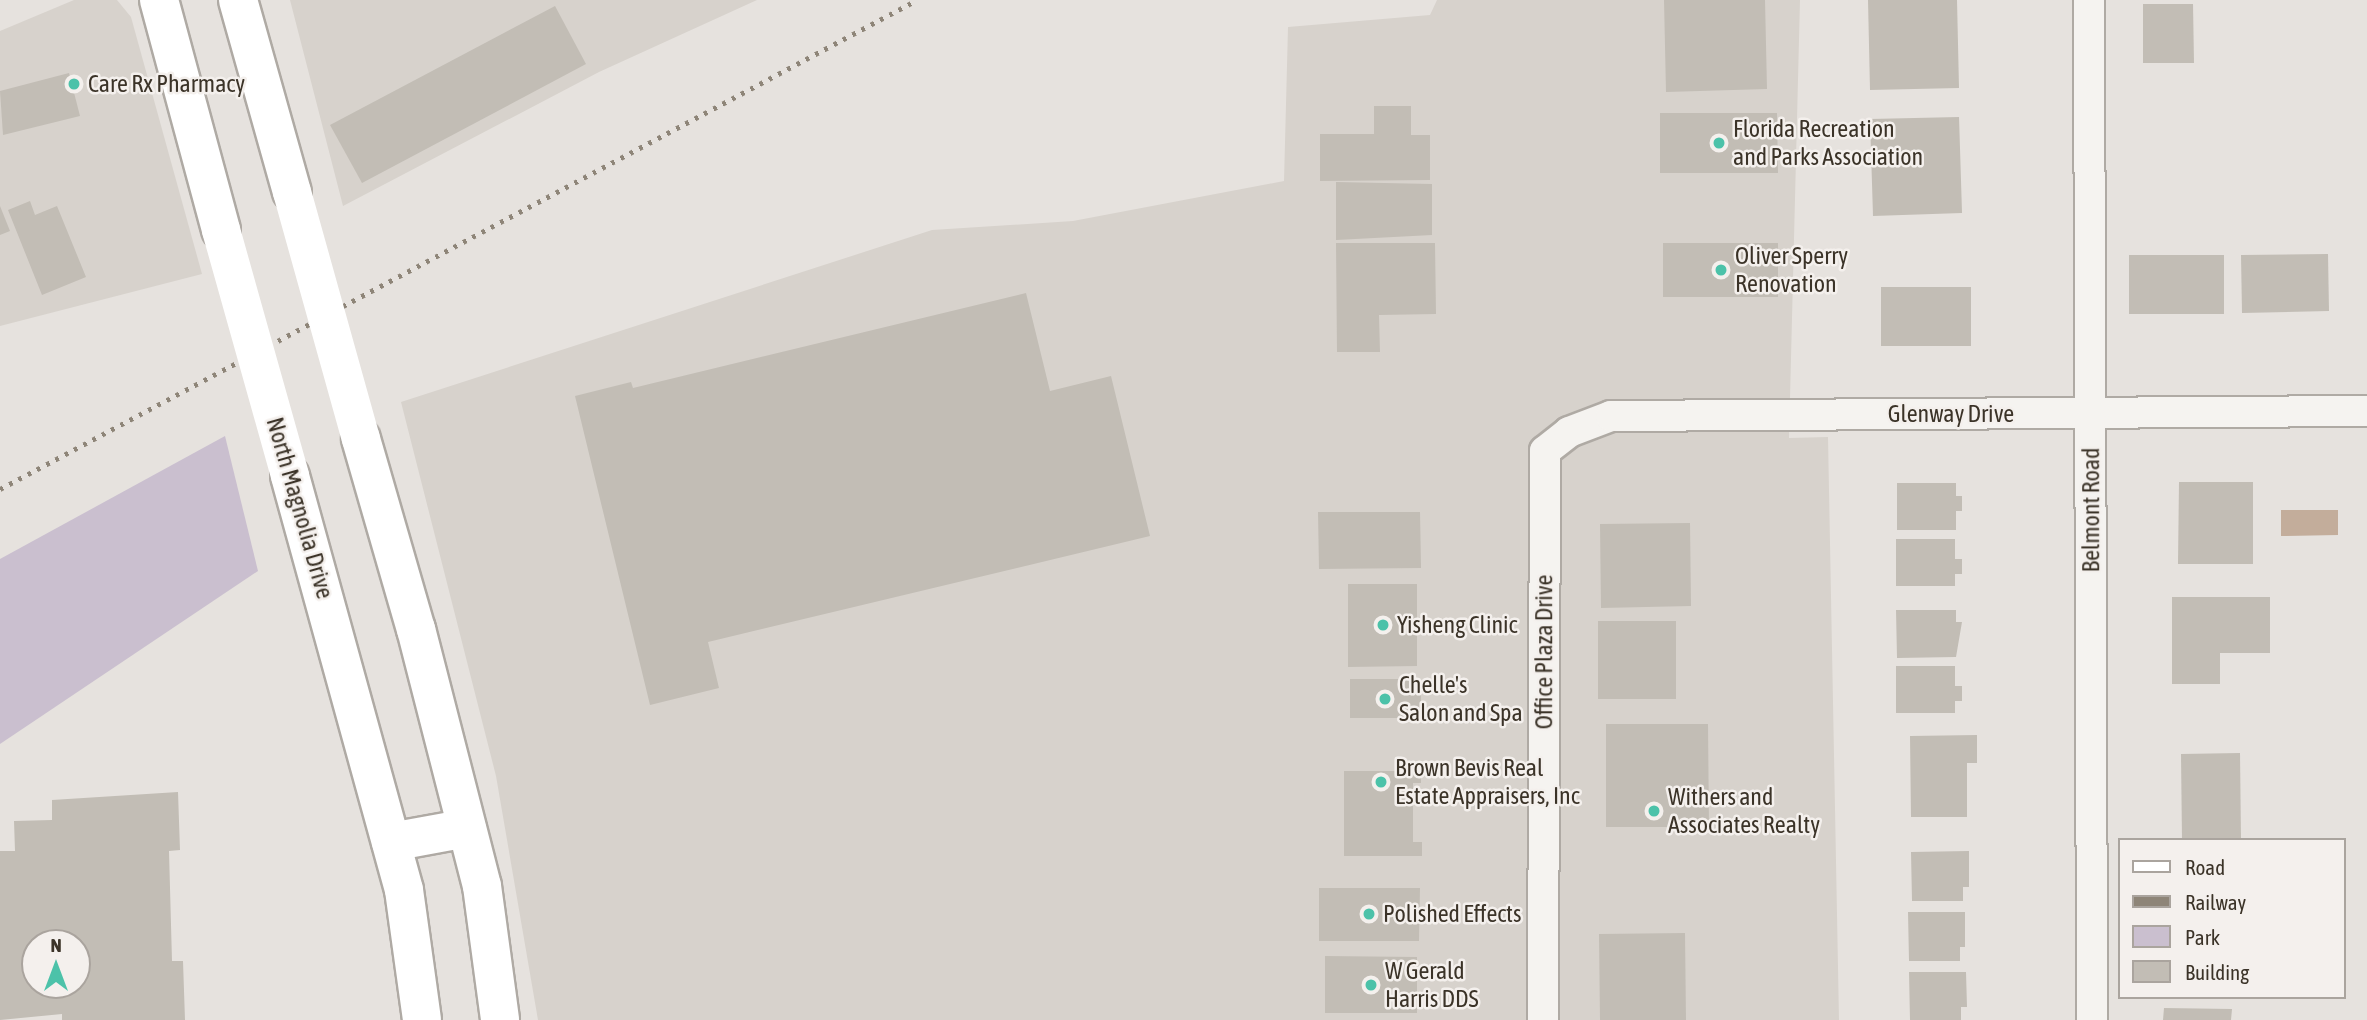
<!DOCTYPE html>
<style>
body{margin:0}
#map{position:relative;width:2367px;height:1020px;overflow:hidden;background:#e6e2de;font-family:"Asap Condensed",sans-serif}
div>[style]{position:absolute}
.built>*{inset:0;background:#d7d2cc}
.green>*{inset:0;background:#cabfcf}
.water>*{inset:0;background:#c3ad9b}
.building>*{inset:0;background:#c2bdb5}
.roads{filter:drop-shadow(2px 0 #afaaa4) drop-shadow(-2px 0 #afaaa4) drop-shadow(0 2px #afaaa4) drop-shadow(0 -2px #afaaa4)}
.street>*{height:30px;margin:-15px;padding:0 15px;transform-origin:15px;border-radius:15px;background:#f5f3f0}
.secondary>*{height:38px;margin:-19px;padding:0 19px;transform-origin:19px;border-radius:19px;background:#fff}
.rail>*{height:5px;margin-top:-2.5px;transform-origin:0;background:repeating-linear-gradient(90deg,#8e8578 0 3.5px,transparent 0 10.5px)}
.secondary-bridge>*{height:38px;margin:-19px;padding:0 19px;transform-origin:19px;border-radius:19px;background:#fff}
.dots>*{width:19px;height:19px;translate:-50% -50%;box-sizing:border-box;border:4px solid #f4f0ed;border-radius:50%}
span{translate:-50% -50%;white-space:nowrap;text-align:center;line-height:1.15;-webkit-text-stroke:5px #f4f0ed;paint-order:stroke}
.poi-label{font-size:24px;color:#3b3328}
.left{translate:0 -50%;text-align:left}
.street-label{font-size:24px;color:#3b3328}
.legend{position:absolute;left:2118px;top:838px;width:228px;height:161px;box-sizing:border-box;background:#f4f0ed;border:2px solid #aaa49e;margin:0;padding:9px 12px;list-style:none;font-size:21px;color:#3b3328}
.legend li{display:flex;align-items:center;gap:14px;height:35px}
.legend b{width:35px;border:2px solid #aaa49e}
.north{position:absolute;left:21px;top:929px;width:70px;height:70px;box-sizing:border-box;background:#f4f0ed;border:2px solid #aaa49e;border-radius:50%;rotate:0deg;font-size:19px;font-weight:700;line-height:28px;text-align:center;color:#3b3328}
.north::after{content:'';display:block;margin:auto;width:24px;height:32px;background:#4cc2a9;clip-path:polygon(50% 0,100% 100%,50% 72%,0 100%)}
</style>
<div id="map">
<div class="built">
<div style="clip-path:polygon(74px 0,117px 0,131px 17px,202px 274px,0 326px,0 31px)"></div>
<div style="clip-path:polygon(290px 0,757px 0,599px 72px,343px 206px)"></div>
<div style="clip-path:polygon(1437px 0,1800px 0,1789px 438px,1828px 437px,1839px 1020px,538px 1020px,496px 776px,401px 402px,932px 230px,1073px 221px,1284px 181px,1288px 27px,1430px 15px)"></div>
</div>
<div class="green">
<div style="clip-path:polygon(225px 436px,258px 571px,0 744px,0 559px)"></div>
</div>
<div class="water">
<div style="clip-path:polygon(2281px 510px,2338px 510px,2338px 535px,2281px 536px)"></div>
</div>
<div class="building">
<div style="clip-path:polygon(1664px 0,1765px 0,1767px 89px,1666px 92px)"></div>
<div style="clip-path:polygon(1868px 0,1957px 0,1959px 88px,1870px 90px)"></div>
<div style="clip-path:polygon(2143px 4px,2193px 4px,2194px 63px,2143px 63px)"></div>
<div style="clip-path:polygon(555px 6px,586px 64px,362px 183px,330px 125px)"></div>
<div style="clip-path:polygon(69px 73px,80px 116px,3px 135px,0 91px)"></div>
<div style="clip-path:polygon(1374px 106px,1411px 106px,1411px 135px,1430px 135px,1430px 180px,1320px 181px,1320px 134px,1374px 134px)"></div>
<div style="clip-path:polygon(1660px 113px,1777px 113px,1778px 173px,1660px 173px)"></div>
<div style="clip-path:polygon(1959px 117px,1962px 213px,1873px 216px,1870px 119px)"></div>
<div style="clip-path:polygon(1336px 182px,1432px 184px,1432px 235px,1336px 240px)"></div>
<div style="clip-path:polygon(30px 201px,35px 215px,57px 206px,86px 277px,42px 295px,8px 210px)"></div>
<div style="clip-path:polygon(0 206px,10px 231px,0 235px)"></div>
<div style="clip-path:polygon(1336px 243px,1435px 243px,1436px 314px,1379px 315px,1380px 352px,1337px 352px)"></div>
<div style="clip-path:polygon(1663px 243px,1778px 243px,1778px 297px,1663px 297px)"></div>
<div style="clip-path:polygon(2328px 254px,2329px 311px,2242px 313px,2241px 255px)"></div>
<div style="clip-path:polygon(2129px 255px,2224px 255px,2224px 314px,2129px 314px)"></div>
<div style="clip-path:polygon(1881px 287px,1971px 287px,1971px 346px,1881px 346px)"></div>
<div style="clip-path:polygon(1026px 293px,1050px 391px,1111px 376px,1150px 536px,708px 642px,719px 688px,650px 705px,575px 396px,631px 382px,633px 388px)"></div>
<div style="clip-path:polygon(2179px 482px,2253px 482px,2253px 564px,2178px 564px)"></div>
<div style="clip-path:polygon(1897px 483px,1956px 483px,1956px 496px,1962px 496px,1962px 511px,1956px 511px,1956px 530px,1897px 530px)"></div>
<div style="clip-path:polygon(1318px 512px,1420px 512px,1421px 568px,1319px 569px)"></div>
<div style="clip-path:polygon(1690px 523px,1691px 606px,1601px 608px,1600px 524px)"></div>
<div style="clip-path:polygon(1896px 539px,1955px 539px,1955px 559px,1962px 559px,1962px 574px,1955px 574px,1955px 586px,1896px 586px)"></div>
<div style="clip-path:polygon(1348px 584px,1417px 584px,1417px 666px,1348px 667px)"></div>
<div style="clip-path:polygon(2172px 597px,2270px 597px,2270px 653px,2220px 653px,2220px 684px,2172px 684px)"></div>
<div style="clip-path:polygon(1896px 610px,1956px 610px,1956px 622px,1962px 622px,1956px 657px,1897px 658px)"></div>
<div style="clip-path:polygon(1598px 621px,1676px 621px,1676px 699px,1598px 699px)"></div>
<div style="clip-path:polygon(1896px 666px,1955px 666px,1955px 686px,1962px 686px,1962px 701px,1955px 701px,1955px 713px,1896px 713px)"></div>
<div style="clip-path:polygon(1350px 679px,1421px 679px,1421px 718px,1350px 718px)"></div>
<div style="clip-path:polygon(1606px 724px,1708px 724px,1709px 827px,1606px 827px)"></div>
<div style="clip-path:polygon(1977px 735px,1977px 763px,1967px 763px,1967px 817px,1911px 817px,1910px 736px)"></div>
<div style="clip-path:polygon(2240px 753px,2241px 840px,2182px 840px,2181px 754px)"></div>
<div style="clip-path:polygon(1344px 771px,1421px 771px,1421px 783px,1413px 783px,1413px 842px,1422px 842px,1422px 856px,1344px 856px)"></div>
<div style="clip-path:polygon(evenodd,178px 792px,180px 850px,169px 851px,172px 961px,183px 961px,185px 1020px,62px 1020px,62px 1014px,0 1020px,0 851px,15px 851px,14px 821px,52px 820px,52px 800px,178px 792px,35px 943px,77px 943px,77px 985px,35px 985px,35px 943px)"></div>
<div style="clip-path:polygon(1969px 851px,1969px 887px,1963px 887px,1963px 901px,1912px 901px,1911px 852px)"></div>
<div style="clip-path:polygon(1319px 888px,1420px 888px,1419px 941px,1319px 941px)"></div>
<div style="clip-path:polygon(1908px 912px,1965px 912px,1965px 947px,1960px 947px,1960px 961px,1909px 961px)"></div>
<div style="clip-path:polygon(1685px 933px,1686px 1020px,1600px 1020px,1599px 934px)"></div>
<div style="clip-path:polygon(1325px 956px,1417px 957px,1417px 1013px,1325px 1013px)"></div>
<div style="clip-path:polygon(1909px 972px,1966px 972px,1967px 1007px,1961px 1007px,1961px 1020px,1910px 1020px)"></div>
<div style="clip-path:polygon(2164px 1008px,2232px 1009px,2231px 1020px,2163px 1020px)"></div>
</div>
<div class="roads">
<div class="street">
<div style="left:2089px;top:0;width:1020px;rotate:89.83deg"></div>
<div style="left:1543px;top:1020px;width:569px;rotate:-89.8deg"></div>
<div style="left:1545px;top:451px;width:31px;rotate:-38deg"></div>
<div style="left:1569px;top:432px;width:45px;rotate:-20.9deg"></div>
<div style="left:1611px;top:416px;width:756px;rotate:-0.38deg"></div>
</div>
<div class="secondary">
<div style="left:159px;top:0;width:238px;rotate:74.9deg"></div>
<div style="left:238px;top:0;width:199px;rotate:74.3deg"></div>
<div style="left:361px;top:439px;width:198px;rotate:73.9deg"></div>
<div style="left:416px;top:629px;width:265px;rotate:75.6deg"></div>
<div style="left:482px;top:886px;width:135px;rotate:82.3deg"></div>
<div style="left:290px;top:476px;width:429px;rotate:74.6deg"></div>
<div style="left:404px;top:890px;width:131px;rotate:82.1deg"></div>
<div style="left:391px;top:842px;width:77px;rotate:-10.4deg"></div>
</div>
</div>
<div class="rail">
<div style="left:0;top:489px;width:1039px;rotate:-28.07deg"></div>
</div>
<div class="secondary-bridge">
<div style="left:292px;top:192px;width:256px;rotate:74.4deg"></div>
<div style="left:221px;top:230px;width:255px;rotate:74.3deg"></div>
</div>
<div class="dots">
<div style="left:74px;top:84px;background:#4cc2a9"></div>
<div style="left:1719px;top:143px;background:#4cc2a9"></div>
<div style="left:1721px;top:270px;background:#4cc2a9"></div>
<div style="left:1383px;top:625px;background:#4cc2a9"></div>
<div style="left:1385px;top:699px;background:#4cc2a9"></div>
<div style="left:1381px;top:782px;background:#4cc2a9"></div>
<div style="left:1654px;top:811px;background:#4cc2a9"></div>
<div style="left:1369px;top:914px;background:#4cc2a9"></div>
<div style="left:1371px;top:985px;background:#4cc2a9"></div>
</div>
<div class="poi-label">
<span class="left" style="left:88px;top:84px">Care Rx Pharmacy</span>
<span class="left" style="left:1733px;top:143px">Florida Recreation<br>and Parks Association</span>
<span class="left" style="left:1735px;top:270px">Oliver Sperry<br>Renovation</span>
<span class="left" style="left:1397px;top:625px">Yisheng Clinic</span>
<span class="left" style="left:1399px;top:699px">Chelle's<br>Salon and Spa</span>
<span class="left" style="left:1395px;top:782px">Brown Bevis Real<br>Estate Appraisers, Inc</span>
<span class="left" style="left:1668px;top:811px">Withers and<br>Associates Realty</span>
<span class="left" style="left:1383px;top:914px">Polished Effects</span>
<span class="left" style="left:1385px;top:985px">W Gerald<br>Harris DDS</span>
</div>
<div class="street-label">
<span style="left:1951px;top:414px">Glenway Drive</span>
<span style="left:300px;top:508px;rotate:74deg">North Magnolia Drive</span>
<span style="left:2091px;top:510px;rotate:-90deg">Belmont Road</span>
<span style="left:1544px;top:652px;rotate:-90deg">Office Plaza Drive</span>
</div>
<ul class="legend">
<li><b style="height:9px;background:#fff"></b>Road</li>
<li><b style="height:9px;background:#8e8578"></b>Railway</li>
<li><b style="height:19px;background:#cabfcf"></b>Park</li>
<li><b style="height:19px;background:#c2bdb5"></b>Building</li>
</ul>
<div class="north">N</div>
</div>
